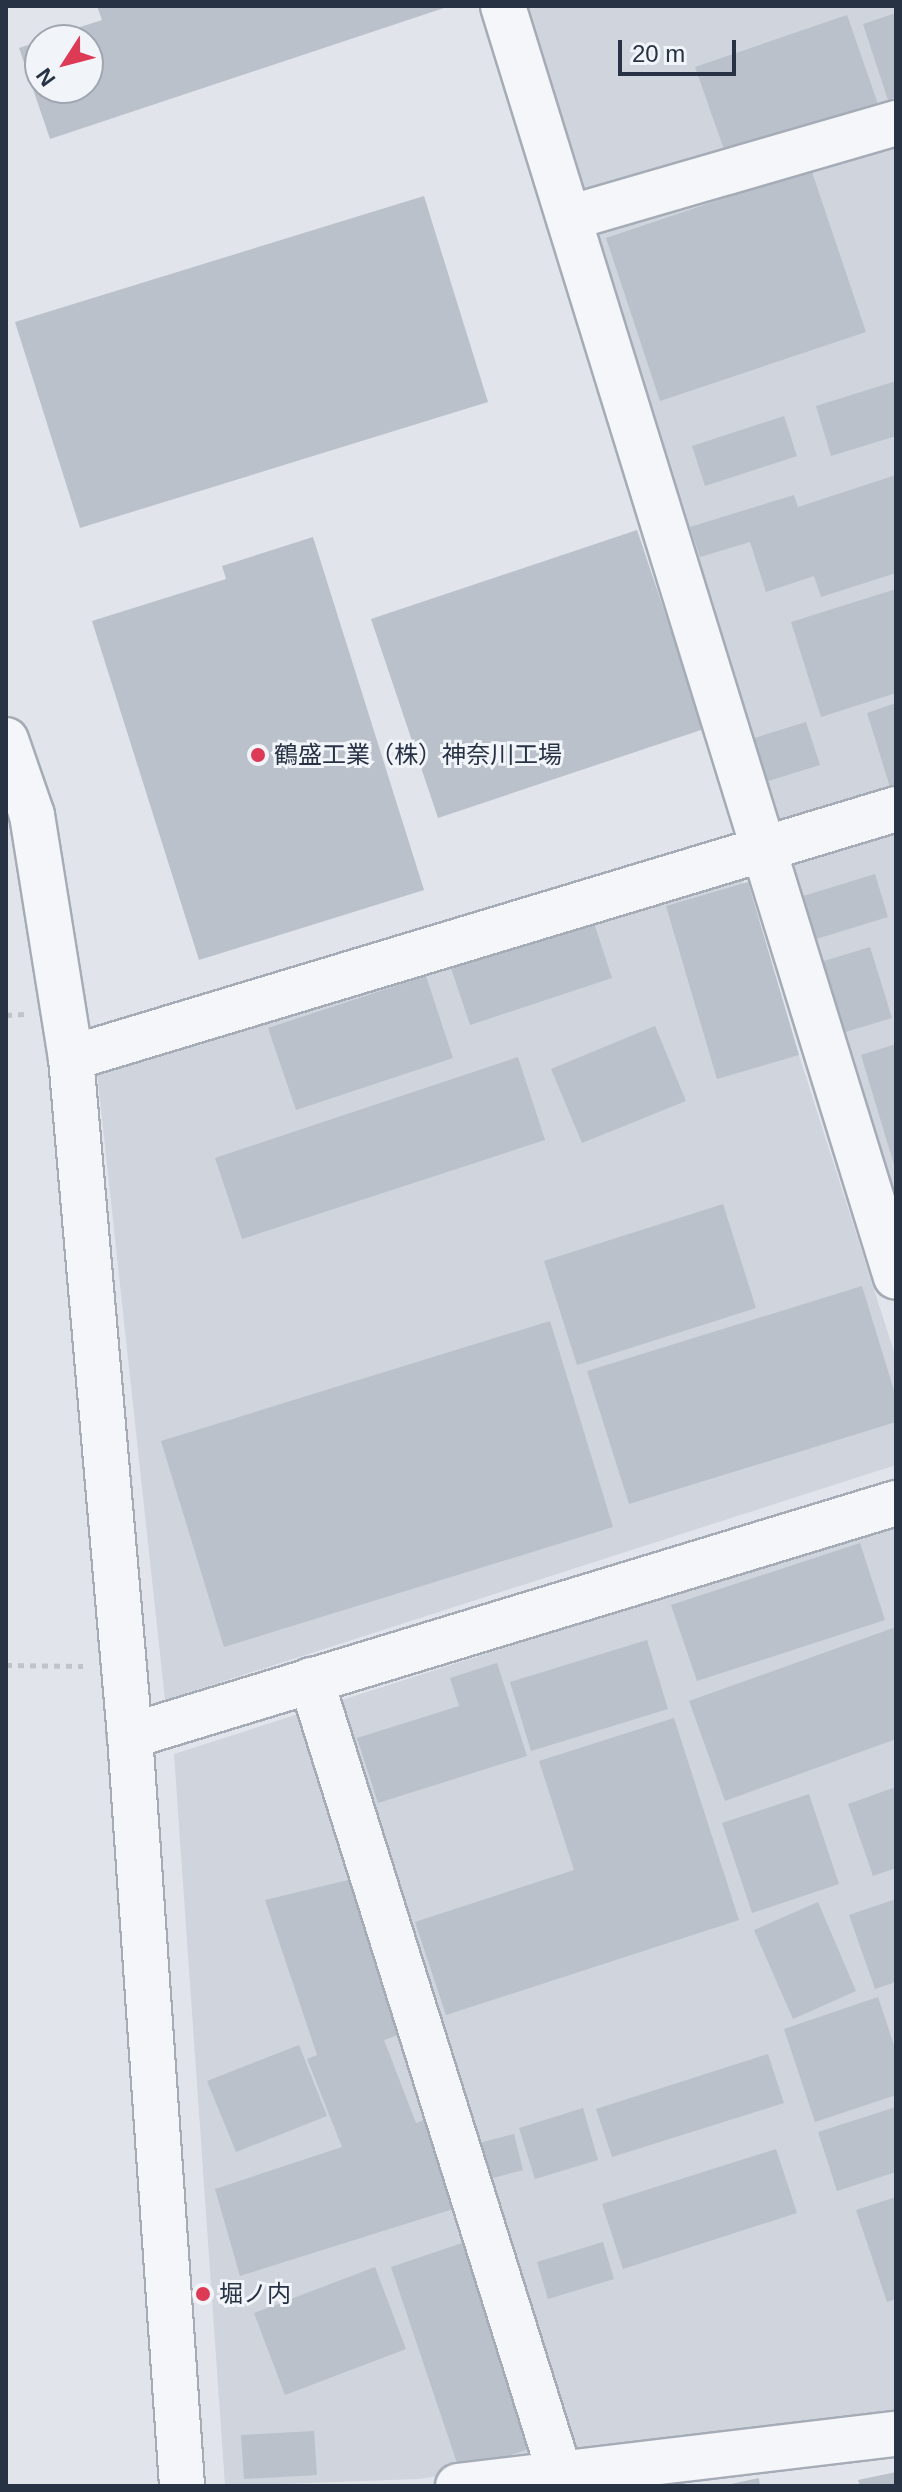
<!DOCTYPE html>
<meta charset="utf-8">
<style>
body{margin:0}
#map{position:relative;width:902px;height:2492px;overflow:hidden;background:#e1e5eb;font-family:Arial,"Noto Sans JP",sans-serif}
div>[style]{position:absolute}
.built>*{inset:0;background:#cfd4dd}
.building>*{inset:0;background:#bac1cb}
.path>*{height:5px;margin-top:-2.5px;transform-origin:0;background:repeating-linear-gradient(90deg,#bfc3ca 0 6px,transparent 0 12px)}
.roads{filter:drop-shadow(2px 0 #a5acb6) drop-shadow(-2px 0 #a5acb6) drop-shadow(0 2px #a5acb6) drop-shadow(0 -2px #a5acb6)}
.minor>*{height:44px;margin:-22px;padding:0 22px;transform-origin:22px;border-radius:22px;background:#f4f6f9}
.dots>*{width:22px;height:22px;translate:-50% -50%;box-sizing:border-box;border:4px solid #f1f4f8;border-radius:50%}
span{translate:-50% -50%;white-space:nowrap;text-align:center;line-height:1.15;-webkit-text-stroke:6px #f1f4f8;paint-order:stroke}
.poi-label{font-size:24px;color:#273245}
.left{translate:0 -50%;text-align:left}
.frame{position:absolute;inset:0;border:8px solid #273245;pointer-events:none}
.north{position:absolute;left:24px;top:24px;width:80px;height:80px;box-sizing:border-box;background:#f1f4f8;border:2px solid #a0a6b0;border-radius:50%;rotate:234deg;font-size:22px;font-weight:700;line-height:32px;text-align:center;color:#273245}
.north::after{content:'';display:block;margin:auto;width:28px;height:36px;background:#dc3a55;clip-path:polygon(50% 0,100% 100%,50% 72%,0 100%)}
.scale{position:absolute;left:618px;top:40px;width:118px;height:36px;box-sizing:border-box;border:4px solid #273245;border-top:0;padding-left:10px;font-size:24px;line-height:28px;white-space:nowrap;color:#273245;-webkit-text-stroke:6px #f1f4f8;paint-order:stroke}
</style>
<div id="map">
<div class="built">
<div style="clip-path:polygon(514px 6px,896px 6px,896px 1221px)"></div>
<div style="clip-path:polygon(738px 865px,896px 1358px,896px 1465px,165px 1700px,97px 1072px)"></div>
<div style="clip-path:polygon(896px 1522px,896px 2414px,418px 2479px,225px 2486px,174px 1754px)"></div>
</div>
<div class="building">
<div style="clip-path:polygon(97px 6px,447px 6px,447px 7px,50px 139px,19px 48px,40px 41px,40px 88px,88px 88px,88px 40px,43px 39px,102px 20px)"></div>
<div style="clip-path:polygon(896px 13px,896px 97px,888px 100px,863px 24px)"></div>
<div style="clip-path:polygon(847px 15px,878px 104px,726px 155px,695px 67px)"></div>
<div style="clip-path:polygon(811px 169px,866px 332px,660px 401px,606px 238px)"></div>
<div style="clip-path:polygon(424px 196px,488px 402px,80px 528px,15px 322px)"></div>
<div style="clip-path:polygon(896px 381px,896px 436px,831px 456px,816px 406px)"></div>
<div style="clip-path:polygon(784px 416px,797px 456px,705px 486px,692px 446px)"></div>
<div style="clip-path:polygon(896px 475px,896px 573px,821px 597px,814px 576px,766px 592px,750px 542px,700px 557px,690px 527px,794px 495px,798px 507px)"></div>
<div style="clip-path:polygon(637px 530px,704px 729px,438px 818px,371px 619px)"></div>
<div style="clip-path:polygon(313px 537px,424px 890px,199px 960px,92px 621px,226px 579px,222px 566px)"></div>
<div style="clip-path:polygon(896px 589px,896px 693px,821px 717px,791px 622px)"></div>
<div style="clip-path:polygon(896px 703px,896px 788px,891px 790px,867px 713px)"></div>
<div style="clip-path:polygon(806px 722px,820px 765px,765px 782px,751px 739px)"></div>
<div style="clip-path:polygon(875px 874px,888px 917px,813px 940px,800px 897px)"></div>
<div style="clip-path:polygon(748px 882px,799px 1055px,717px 1079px,666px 906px)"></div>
<div style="clip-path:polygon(593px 920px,612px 978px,470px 1025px,451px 968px)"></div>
<div style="clip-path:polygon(870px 947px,892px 1018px,839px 1034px,817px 963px)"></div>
<div style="clip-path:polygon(426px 976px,453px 1058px,296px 1110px,268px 1028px)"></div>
<div style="clip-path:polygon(655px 1026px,686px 1101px,582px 1143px,551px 1069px)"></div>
<div style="clip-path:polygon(896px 1044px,896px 1168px,895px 1168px,861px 1055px)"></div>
<div style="clip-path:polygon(518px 1057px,545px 1140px,242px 1239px,215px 1158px)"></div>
<div style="clip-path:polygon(723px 1204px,756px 1308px,577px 1365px,544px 1261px)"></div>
<div style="clip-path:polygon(862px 1286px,896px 1397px,896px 1422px,629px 1504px,587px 1371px)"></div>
<div style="clip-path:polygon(550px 1321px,613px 1527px,224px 1647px,161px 1441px)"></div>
<div style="clip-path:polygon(860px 1543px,885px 1620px,697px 1681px,671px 1605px)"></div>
<div style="clip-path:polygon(896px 1627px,896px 1739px,725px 1801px,689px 1701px)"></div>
<div style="clip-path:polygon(647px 1640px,668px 1709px,531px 1751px,510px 1682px)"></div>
<div style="clip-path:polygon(497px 1663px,527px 1756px,378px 1803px,357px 1738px,459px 1706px,450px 1678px)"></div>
<div style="clip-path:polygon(674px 1718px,739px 1920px,446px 2015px,415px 1922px,574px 1870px,539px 1761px)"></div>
<div style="clip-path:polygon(896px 1787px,896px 1868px,873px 1876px,848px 1804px)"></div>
<div style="clip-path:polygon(809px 1794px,839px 1884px,752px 1913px,722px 1823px)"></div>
<div style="clip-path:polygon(369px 1875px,414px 2029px,384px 2040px,416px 2123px,427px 2119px,453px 2209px,240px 2276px,215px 2189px,342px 2147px,307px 2059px,317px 2055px,265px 1900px)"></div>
<div style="clip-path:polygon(896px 1899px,896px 1982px,875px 1989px,849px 1915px)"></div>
<div style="clip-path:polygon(818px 1902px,856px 1991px,793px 2019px,754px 1930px)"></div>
<div style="clip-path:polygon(878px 1997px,896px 2051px,896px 2095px,815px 2122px,784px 2029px)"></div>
<div style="clip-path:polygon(299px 2045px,327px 2116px,236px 2152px,207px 2081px)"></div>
<div style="clip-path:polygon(768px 2054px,784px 2103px,612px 2157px,596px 2109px)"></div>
<div style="clip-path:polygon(896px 2107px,896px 2172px,837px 2191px,818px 2132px)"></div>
<div style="clip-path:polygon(583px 2108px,598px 2160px,535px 2179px,519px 2128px)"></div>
<div style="clip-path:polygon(514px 2134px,523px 2170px,489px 2179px,479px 2143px)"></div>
<div style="clip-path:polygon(776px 2149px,797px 2213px,623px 2269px,602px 2204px)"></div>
<div style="clip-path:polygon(896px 2197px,896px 2299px,887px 2302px,856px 2210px)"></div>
<div style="clip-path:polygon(468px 2241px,538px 2446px,460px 2472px,391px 2267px)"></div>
<div style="clip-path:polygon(603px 2242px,614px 2279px,548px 2299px,537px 2262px)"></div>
<div style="clip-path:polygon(375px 2267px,406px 2349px,285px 2395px,254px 2313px)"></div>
<div style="clip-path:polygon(314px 2431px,317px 2475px,244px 2479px,241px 2435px)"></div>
<div style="clip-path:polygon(896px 2472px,896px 2486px,860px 2486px,858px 2480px)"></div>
<div style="clip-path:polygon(759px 2478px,760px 2486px,727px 2486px,726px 2485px)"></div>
</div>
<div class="path">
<div style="left:6px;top:1015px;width:18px;rotate:-3deg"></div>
<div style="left:6px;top:1665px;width:77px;rotate:0.7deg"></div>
</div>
<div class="roads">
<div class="minor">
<div style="left:503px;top:6px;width:1330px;rotate:72.82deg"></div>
<div style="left:569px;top:218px;width:341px;rotate:-16.2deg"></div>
<div style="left:6px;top:740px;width:79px;rotate:70.9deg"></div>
<div style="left:32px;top:815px;width:246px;rotate:80.9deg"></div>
<div style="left:71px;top:1058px;width:681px;rotate:85.03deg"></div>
<div style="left:130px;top:1736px;width:752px;rotate:86.03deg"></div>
<div style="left:71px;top:1058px;width:862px;rotate:-16.79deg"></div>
<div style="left:311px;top:1680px;width:832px;rotate:72.59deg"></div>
<div style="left:130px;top:1736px;width:801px;rotate:-16.92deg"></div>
<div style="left:458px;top:2486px;width:441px;rotate:-6.8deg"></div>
</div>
</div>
<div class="dots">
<div style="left:258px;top:755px;background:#dc3a55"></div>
<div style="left:203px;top:2294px;background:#dc3a55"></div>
</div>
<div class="poi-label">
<span class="left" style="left:274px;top:755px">鶴盛工業（株）神奈川工場</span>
<span class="left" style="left:219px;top:2294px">堀ノ内</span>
</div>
<div class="frame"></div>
<div class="north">N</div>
<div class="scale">20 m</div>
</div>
